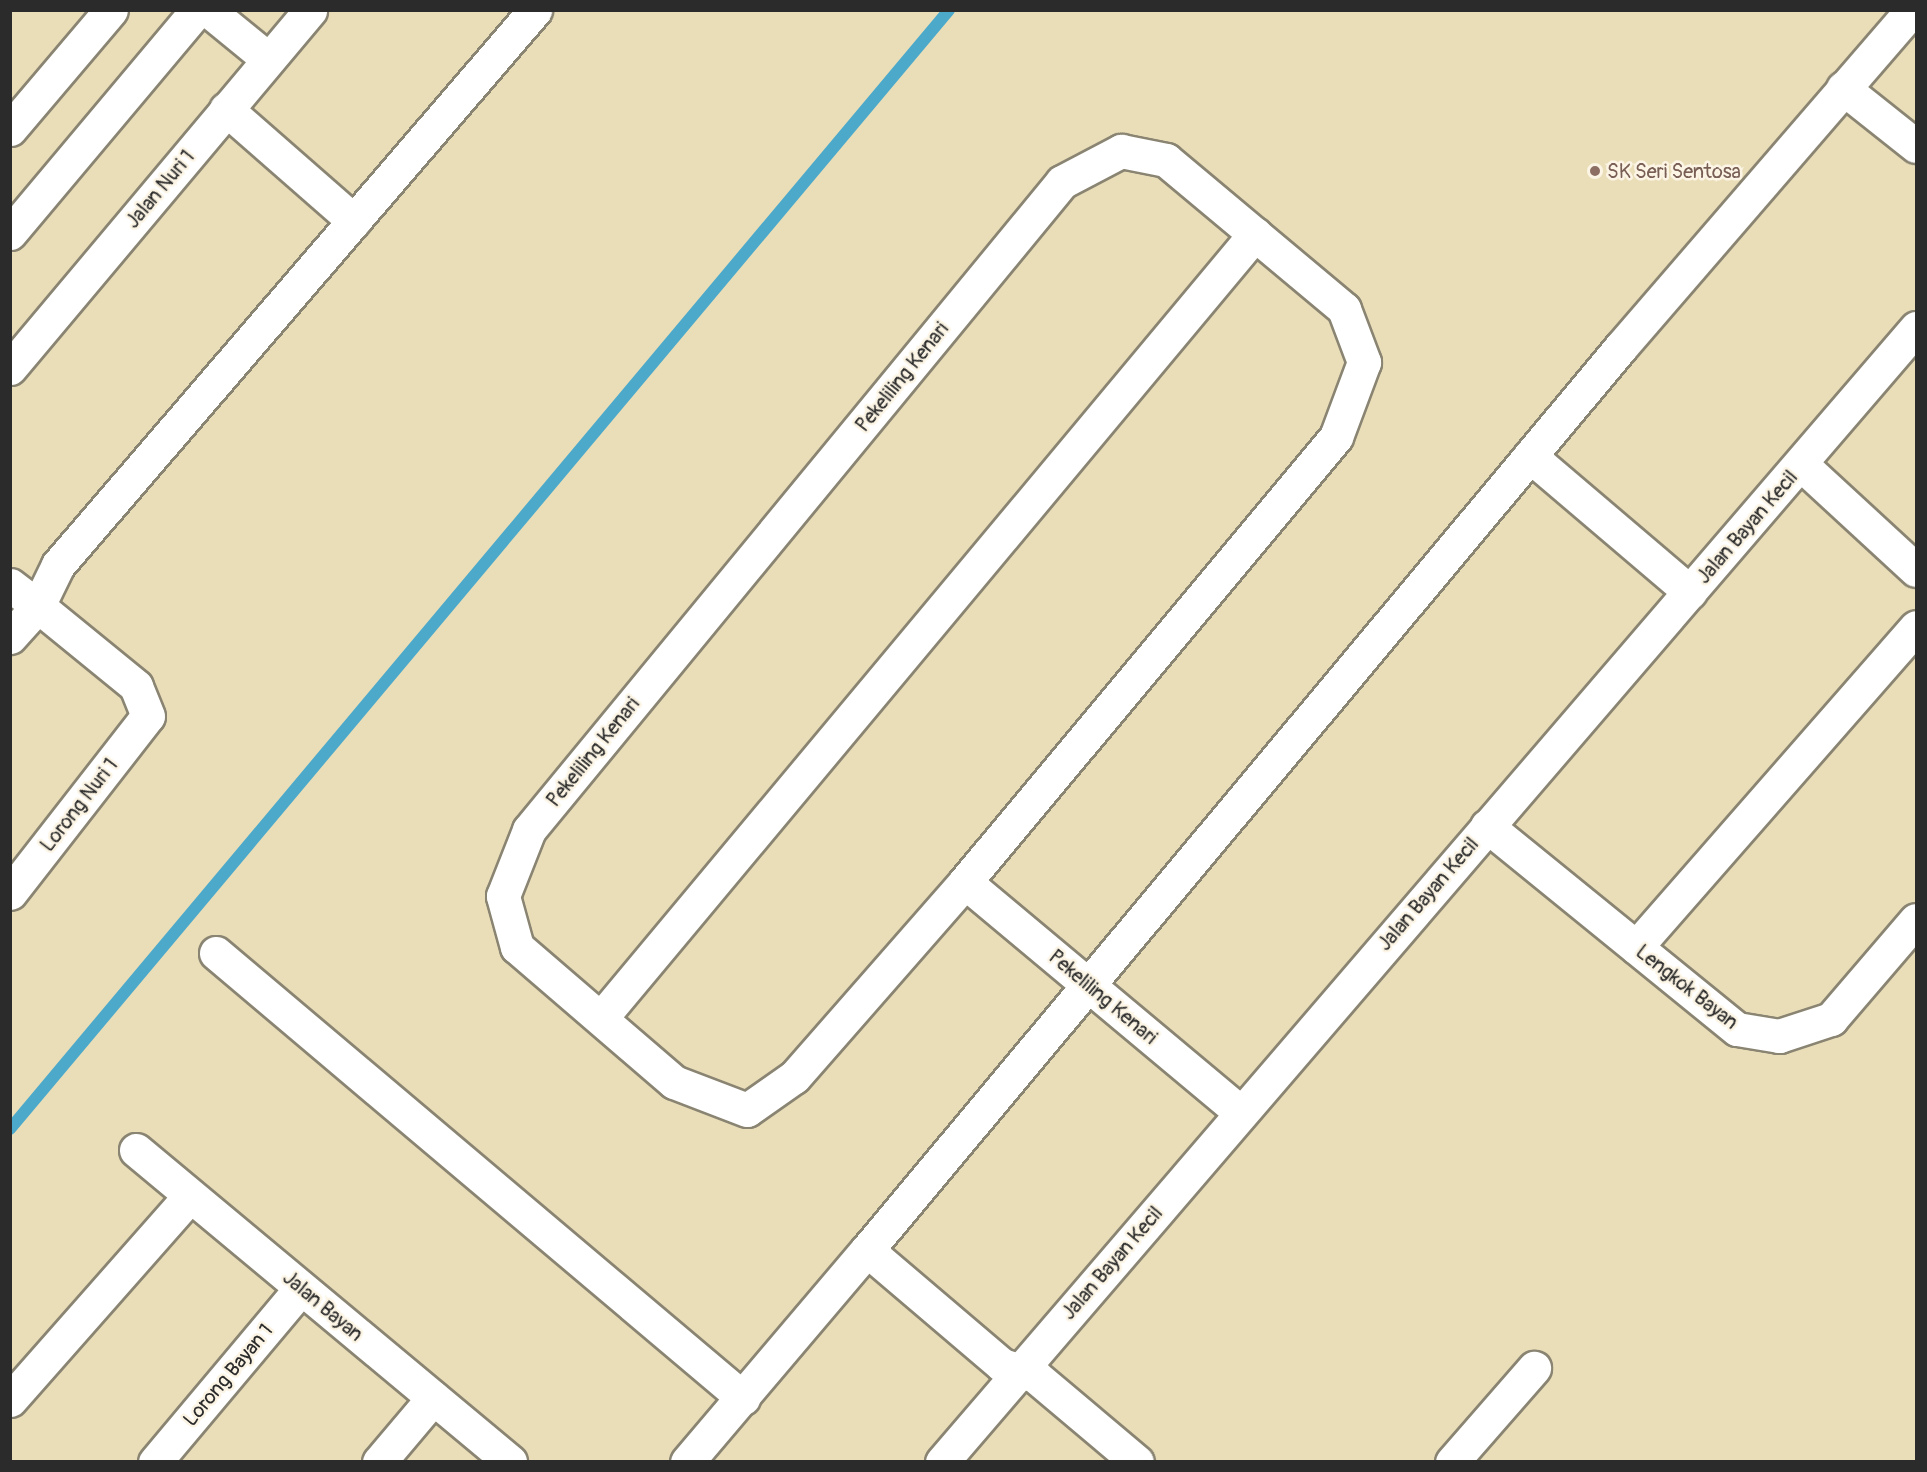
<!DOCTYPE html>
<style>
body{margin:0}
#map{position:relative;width:1927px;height:1472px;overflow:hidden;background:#eadeb9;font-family:Pangolin,sans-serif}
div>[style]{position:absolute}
.stream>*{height:12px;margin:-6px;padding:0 6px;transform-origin:6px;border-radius:6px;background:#4ca9ca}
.roads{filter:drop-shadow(2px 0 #8a8472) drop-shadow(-2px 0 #8a8472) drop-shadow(0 2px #8a8472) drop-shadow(0 -2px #8a8472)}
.minor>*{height:33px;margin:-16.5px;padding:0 16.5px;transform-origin:16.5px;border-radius:16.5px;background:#fff}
.dots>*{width:16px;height:16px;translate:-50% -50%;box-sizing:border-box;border:3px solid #fcf5e5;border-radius:50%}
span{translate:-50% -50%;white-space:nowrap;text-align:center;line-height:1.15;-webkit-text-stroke:5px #fcf5e5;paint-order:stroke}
.education-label{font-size:20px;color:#785e54}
.left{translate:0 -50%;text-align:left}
.street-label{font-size:20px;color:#2b2b2b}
.frame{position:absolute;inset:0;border:12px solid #2b2b2b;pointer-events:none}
</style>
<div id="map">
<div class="stream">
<div style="left:10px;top:1129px;width:1461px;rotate:-50deg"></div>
</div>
<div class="roads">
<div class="minor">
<div style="left:208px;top:10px;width:77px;rotate:39.2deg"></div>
<div style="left:1843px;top:88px;width:93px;rotate:38.5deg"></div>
<div style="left:226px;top:109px;width:170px;rotate:41.2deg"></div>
<div style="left:10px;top:129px;width:156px;rotate:-49.7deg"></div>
<div style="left:1121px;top:151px;width:46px;rotate:11.3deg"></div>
<div style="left:1166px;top:160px;width:232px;rotate:39.9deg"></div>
<div style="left:1344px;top:309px;width:57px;rotate:69.3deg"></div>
<div style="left:1364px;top:362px;width:80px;rotate:110.5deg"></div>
<div style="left:1336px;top:437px;width:579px;rotate:129.82deg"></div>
<div style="left:965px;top:882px;width:259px;rotate:131.2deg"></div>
<div style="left:794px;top:1077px;width:57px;rotate:144.9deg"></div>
<div style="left:747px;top:1110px;width:78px;rotate:-159deg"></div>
<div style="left:674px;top:1082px;width:207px;rotate:-139.3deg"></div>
<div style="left:517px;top:947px;width:53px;rotate:-105.4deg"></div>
<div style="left:503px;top:896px;width:71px;rotate:-68.5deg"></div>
<div style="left:529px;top:830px;width:839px;rotate:-50.56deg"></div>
<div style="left:1062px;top:182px;width:67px;rotate:-27.7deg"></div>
<div style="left:10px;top:233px;width:291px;rotate:-50deg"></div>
<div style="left:10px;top:368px;width:467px;rotate:-50deg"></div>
<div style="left:1530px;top:456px;width:210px;rotate:40.4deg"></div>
<div style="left:1801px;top:464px;width:156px;rotate:42.7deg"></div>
<div style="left:10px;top:585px;width:35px;rotate:37deg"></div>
<div style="left:38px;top:606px;width:42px;rotate:132.1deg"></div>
<div style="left:1487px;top:826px;width:322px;rotate:39.1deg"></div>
<div style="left:1737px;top:1029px;width:43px;rotate:9.5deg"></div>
<div style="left:1779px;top:1036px;width:55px;rotate:-18.1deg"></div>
<div style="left:1831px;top:1019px;width:130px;rotate:-49.4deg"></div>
<div style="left:965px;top:882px;width:360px;rotate:39.9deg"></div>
<div style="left:10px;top:893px;width:224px;rotate:-52.1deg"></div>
<div style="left:148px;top:716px;width:32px;rotate:-112deg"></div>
<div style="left:136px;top:686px;width:127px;rotate:-140.8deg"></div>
<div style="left:38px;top:606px;width:46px;rotate:-64deg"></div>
<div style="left:58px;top:565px;width:732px;rotate:-49.32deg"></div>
<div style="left:1636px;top:947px;width:425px;rotate:-48.8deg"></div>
<div style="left:216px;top:953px;width:690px;rotate:40.18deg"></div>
<div style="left:601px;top:1018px;width:1021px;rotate:-50.17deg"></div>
<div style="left:136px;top:1150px;width:487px;rotate:39.8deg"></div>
<div style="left:867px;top:1250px;width:177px;rotate:40.4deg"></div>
<div style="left:1002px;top:1365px;width:35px;rotate:18deg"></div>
<div style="left:1035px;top:1376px;width:133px;rotate:40.1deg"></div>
<div style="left:10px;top:1400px;width:272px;rotate:-48.6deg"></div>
<div style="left:155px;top:1462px;width:227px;rotate:-50deg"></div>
<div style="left:379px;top:1462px;width:84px;rotate:-49.8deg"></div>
<div style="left:687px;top:1462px;width:278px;rotate:-49.7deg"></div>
<div style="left:867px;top:1250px;width:1176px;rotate:-50.14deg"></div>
<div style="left:1621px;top:347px;width:445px;rotate:-49.2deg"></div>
<div style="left:942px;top:1462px;width:1495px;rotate:-49.34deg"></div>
<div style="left:1452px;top:1462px;width:125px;rotate:-48.9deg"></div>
</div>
</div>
<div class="dots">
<div style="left:1595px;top:171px;background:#8d6e63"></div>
</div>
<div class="education-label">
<span class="left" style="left:1607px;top:171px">SK Seri Sentosa</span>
</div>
<div class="street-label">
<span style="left:160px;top:189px;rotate:-50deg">Jalan Nuri 1</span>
<span style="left:902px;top:377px;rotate:-51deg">Pekeliling Kenari</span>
<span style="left:1747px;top:527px;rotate:-49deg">Jalan Bayan Kecil</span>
<span style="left:593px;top:752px;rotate:-51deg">Pekeliling Kenari</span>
<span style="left:79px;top:805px;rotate:-52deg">Lorong Nuri 1</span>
<span style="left:1428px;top:894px;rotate:-49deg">Jalan Bayan Kecil</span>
<span style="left:1687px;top:987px;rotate:38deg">Lengkok Bayan</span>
<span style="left:1103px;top:997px;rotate:40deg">Pekeliling Kenari</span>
<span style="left:1112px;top:1263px;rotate:-49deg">Jalan Bayan Kecil</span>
<span style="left:323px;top:1306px;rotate:40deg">Jalan Bayan</span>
<span style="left:228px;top:1375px;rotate:-50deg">Lorong Bayan 1</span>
</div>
<div class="frame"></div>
</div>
